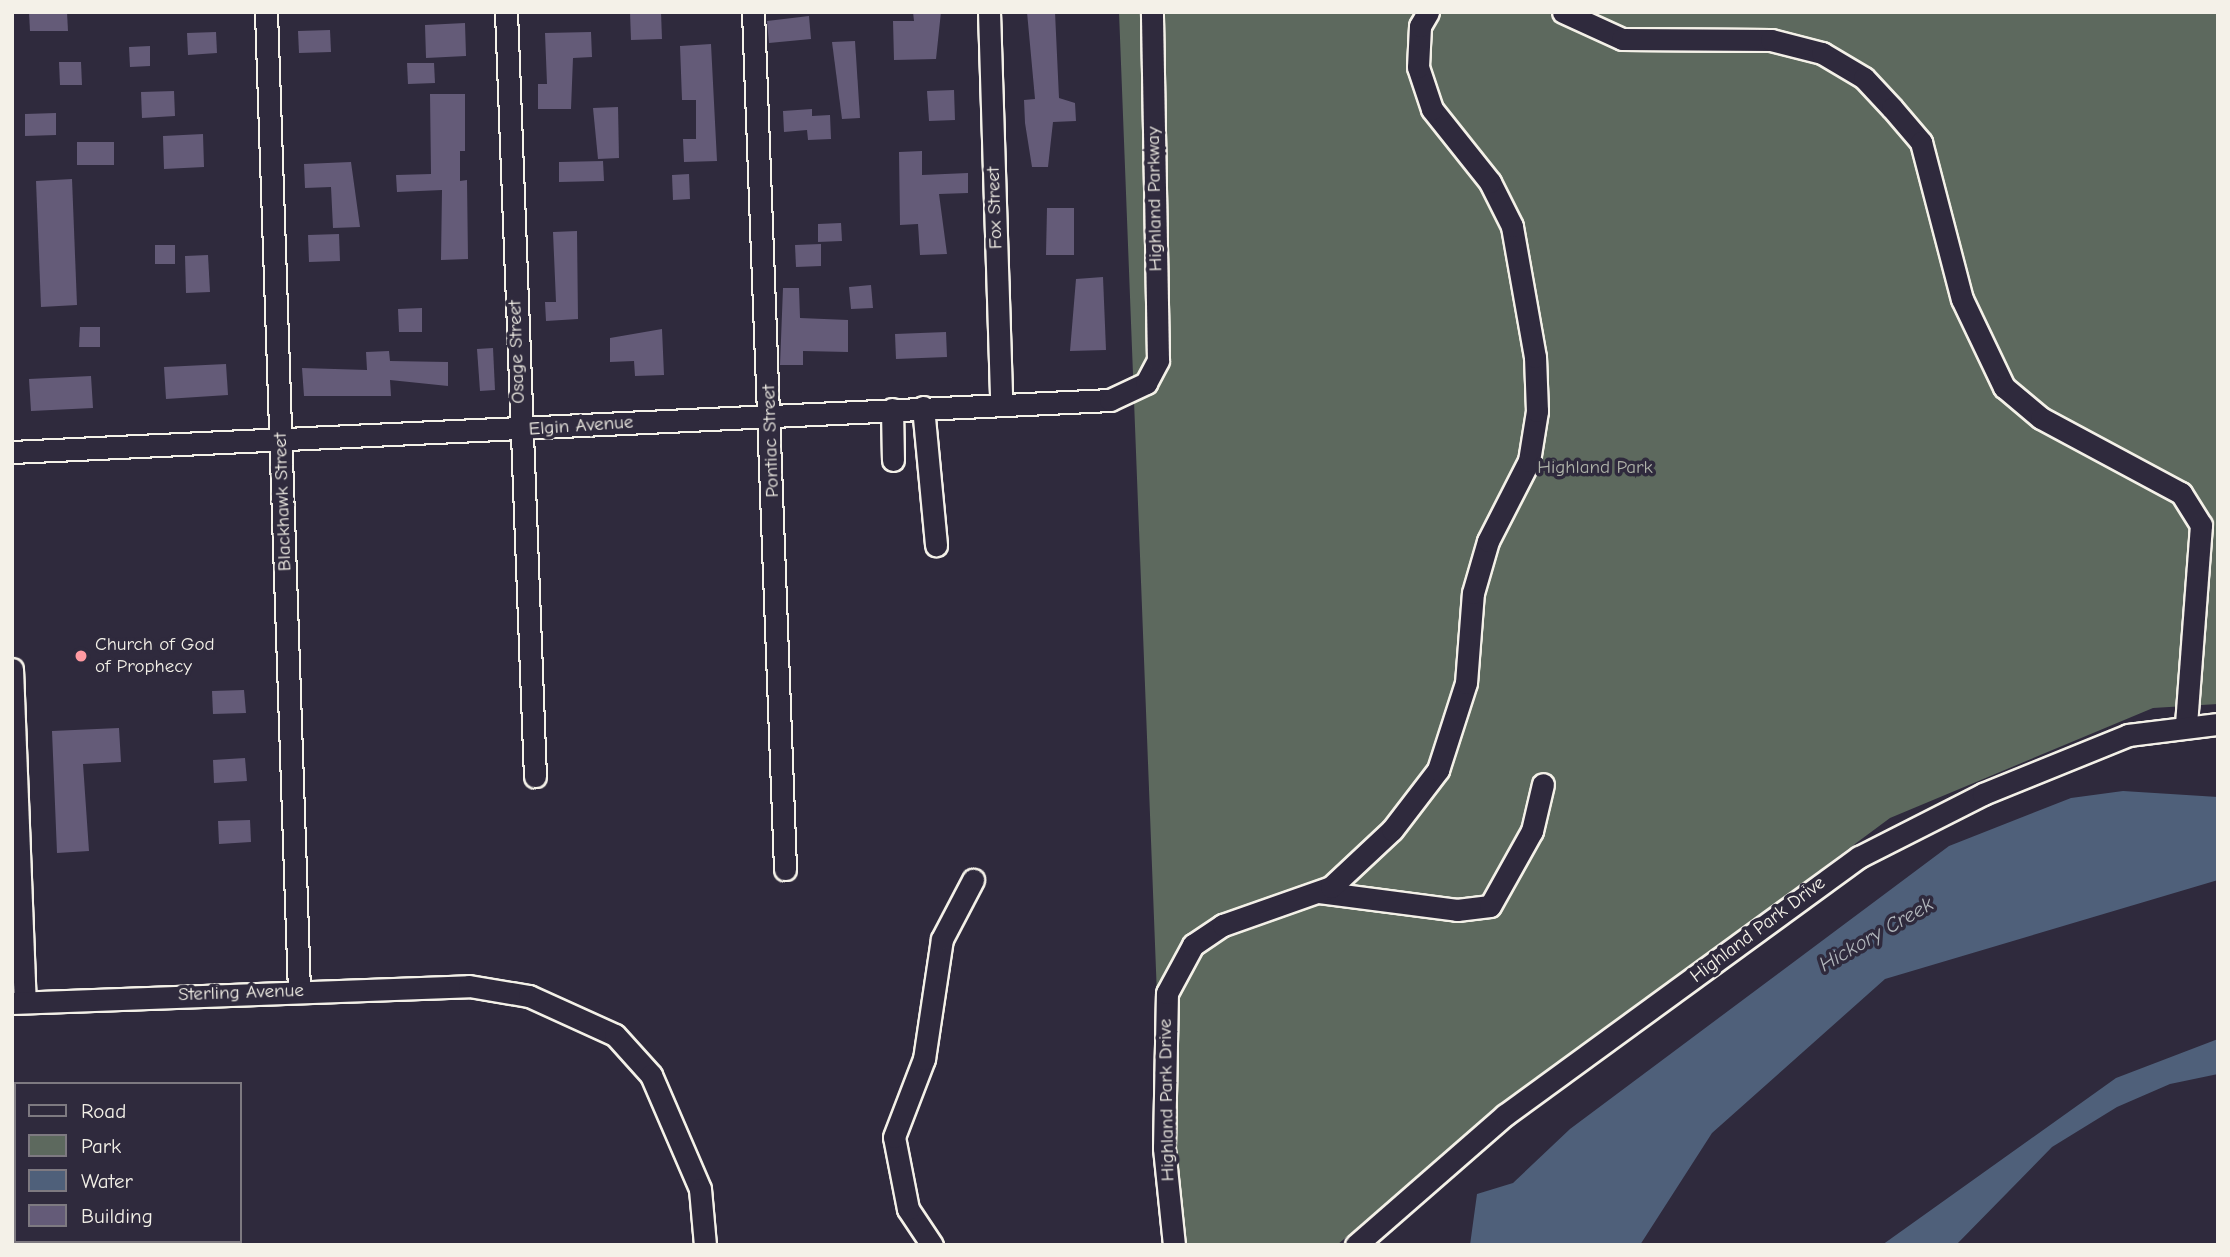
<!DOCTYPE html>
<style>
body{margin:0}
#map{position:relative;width:2230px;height:1257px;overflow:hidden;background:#2f2a3d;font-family:"Comic Neue",sans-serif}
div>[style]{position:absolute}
.green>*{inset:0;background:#5d695e}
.water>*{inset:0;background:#4f607a}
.building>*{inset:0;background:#645b78}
.roads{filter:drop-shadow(2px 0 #f4f1e8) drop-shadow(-2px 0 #f4f1e8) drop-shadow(0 2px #f4f1e8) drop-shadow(0 -2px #f4f1e8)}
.minor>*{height:21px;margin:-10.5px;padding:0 10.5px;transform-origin:10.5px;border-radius:10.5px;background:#2f2a3d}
.dots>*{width:19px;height:19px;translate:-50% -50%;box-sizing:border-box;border:4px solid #2f2a3d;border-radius:50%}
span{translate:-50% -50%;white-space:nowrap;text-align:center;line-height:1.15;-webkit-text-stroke:7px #2f2a3d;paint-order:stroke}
.street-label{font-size:19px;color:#f4f1e8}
.park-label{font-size:19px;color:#b0b4aa}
.poi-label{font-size:19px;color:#f4f1e8}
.left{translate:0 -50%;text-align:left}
.water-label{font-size:21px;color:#b2b7bc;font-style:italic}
.frame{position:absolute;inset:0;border:14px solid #f4f1e8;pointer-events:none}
.legend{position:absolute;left:14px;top:1082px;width:228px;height:161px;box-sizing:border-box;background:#2f2a3d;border:2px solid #7e7a81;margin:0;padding:9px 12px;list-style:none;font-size:21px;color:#f4f1e8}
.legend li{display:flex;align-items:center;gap:14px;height:35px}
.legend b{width:35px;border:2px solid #7e7a81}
</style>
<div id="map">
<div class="green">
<div style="clip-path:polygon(1119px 12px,2218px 12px,2218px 704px,2153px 708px,1890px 818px,1497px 1109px,1337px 1245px,1187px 1245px,1157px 996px)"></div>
</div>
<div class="water">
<div style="clip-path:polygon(2123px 791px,2218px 797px,2218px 880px,1885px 979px,1712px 1133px,1640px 1245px,1470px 1245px,1477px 1194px,1513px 1183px,1570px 1129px,1949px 846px,2071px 798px)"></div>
<div style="clip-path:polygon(2218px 1039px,2218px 1074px,2170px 1084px,2117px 1107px,2052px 1147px,1956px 1245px,1882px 1245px,2116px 1078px)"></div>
</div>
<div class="building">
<div style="clip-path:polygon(29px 12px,67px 12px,68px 31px,30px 31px)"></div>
<div style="clip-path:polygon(630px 12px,661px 12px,662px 39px,631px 40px)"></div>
<div style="clip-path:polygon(913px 12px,941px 12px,936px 59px,894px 60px,893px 21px,914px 21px)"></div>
<div style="clip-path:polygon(1027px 12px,1055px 12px,1059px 98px,1075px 103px,1076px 121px,1053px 122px,1048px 167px,1032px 167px,1025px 123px,1024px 100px,1035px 99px)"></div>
<div style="clip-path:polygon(809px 16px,811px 39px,769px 43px,767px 21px)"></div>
<div style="clip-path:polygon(465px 23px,466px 56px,426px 58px,425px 25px)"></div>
<div style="clip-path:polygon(330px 30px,331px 52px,299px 53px,298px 31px)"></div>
<div style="clip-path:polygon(216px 32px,217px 53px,188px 55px,187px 33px)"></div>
<div style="clip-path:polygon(591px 32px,592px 57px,573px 58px,571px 109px,538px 109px,538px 84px,547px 84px,545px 33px)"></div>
<div style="clip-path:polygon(855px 41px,860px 118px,842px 119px,832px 42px)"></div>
<div style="clip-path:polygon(711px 44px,717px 161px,684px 162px,683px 139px,696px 139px,696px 100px,682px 100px,680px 46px)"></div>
<div style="clip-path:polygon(150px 46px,150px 66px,130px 67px,129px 47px)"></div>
<div style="clip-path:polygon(59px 62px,81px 62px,82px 85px,60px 85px)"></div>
<div style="clip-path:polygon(407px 63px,434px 63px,435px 83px,408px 84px)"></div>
<div style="clip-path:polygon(954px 90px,955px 120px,929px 121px,927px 91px)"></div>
<div style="clip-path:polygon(174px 91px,175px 116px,142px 118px,141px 92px)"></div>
<div style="clip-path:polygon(430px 94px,465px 94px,465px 151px,460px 151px,460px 181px,467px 180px,468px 259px,441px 260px,442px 190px,397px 192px,396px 175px,431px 174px)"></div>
<div style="clip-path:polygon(618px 107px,619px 158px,598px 159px,593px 108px)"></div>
<div style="clip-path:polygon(812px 109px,812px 116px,830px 115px,831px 139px,808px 140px,807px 130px,784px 132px,783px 111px)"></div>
<div style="clip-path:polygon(56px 113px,56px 135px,25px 136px,25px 114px)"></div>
<div style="clip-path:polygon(203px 134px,204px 167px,164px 169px,163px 136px)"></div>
<div style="clip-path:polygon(77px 142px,114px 142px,114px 165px,77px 165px)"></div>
<div style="clip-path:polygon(922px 151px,922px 175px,968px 173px,968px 193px,939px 194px,947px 254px,920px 255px,918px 224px,900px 225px,899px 152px)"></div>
<div style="clip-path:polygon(603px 161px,604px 181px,559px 182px,559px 162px)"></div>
<div style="clip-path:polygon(351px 162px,360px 227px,333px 228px,331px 187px,305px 188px,304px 164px)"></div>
<div style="clip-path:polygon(689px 174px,690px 199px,673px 200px,672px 175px)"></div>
<div style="clip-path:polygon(72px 179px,77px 305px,41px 307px,36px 181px)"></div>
<div style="clip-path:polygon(1047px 208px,1074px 208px,1074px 255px,1046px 255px)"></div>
<div style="clip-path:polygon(841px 223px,842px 241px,818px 242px,818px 224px)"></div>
<div style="clip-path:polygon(577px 231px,578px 319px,546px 321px,545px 302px,556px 302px,553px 232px)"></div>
<div style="clip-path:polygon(339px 234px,340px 261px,309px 262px,308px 235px)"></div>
<div style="clip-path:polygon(821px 244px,821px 266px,796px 267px,795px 245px)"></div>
<div style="clip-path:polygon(155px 245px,175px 245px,175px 264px,155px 264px)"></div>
<div style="clip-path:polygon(208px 255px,210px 292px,186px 293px,185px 256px)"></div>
<div style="clip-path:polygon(1103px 277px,1106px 350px,1070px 351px,1076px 279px)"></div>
<div style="clip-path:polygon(871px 285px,873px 308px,851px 309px,849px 287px)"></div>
<div style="clip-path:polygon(783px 288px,799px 288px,800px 318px,848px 320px,848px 352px,803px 351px,803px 365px,780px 365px)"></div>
<div style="clip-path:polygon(422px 308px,422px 332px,399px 332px,398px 309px)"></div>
<div style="clip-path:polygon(80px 327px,100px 327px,100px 347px,79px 347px)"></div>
<div style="clip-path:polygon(662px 329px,664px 375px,635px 376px,634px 361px,610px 362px,610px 338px)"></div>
<div style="clip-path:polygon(946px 332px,947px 357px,896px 359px,895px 334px)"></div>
<div style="clip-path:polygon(493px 348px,495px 390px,480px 391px,477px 349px)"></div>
<div style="clip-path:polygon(389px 351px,390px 361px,448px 362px,448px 386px,390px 380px,391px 396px,304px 396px,302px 368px,367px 370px,366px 352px)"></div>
<div style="clip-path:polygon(226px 364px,228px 395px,166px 399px,164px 367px)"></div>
<div style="clip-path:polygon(91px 376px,93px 408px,31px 411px,29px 379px)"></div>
<div style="clip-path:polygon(244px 690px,246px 713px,213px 714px,212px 691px)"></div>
<div style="clip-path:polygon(119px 728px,121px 762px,83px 764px,89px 851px,57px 853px,52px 731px)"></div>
<div style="clip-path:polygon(245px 758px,247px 781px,214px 783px,213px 760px)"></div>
<div style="clip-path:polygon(250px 820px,251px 842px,219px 844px,218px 821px)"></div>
</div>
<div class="roads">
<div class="minor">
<div style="left:266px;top:12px;width:980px;rotate:88.07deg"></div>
<div style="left:506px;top:12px;width:765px;rotate:87.83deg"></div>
<div style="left:753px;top:12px;width:858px;rotate:87.86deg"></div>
<div style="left:989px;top:12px;width:392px;rotate:88.2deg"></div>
<div style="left:1563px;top:12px;width:65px;rotate:24.6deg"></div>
<div style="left:1622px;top:39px;width:149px;rotate:0.4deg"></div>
<div style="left:1771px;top:40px;width:53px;rotate:14.3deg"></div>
<div style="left:1822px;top:53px;width:49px;rotate:30.8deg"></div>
<div style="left:1864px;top:78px;width:41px;rotate:47deg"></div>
<div style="left:1892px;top:108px;width:45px;rotate:49.5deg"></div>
<div style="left:1921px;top:142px;width:162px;rotate:75.4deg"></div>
<div style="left:1962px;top:299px;width:98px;rotate:64.5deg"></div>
<div style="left:2004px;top:387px;width:48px;rotate:40deg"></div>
<div style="left:2041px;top:418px;width:159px;rotate:28.2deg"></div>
<div style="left:2181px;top:493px;width:38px;rotate:58deg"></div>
<div style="left:2201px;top:525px;width:201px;rotate:94.3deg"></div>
<div style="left:923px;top:407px;width:139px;rotate:84.6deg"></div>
<div style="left:892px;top:409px;width:51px;rotate:88.9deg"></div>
<div style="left:12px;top:452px;width:1099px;rotate:-2.71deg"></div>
<div style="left:1110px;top:400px;width:40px;rotate:-25deg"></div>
<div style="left:1146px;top:383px;width:26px;rotate:-62deg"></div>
<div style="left:1158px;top:360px;width:348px;rotate:-91deg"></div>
<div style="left:12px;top:669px;width:333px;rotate:87.8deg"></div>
<div style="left:1319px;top:892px;width:139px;rotate:7.4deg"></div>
<div style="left:1457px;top:910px;width:33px;rotate:-7deg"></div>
<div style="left:1490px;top:906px;width:86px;rotate:-60.8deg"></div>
<div style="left:1532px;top:831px;width:48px;rotate:-76.8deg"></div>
<div style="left:12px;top:1003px;width:457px;rotate:-2.1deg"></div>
<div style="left:469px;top:986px;width:61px;rotate:9.5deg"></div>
<div style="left:529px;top:996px;width:94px;rotate:24.4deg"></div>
<div style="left:615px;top:1035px;width:54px;rotate:48deg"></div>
<div style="left:651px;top:1075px;width:124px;rotate:66.7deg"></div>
<div style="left:700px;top:1189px;width:56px;rotate:84.9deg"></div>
<div style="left:932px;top:1245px;width:43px;rotate:-123.7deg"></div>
<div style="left:908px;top:1209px;width:73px;rotate:-101deg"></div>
<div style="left:894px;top:1137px;width:84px;rotate:-69deg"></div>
<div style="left:924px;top:1059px;width:121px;rotate:-81.5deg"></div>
<div style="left:942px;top:939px;width:67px;rotate:-62.3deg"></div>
<div style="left:1174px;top:1245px;width:98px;rotate:-95.9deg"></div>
<div style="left:1164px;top:1148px;width:155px;rotate:-88.9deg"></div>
<div style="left:1167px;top:993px;width:55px;rotate:-61.6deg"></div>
<div style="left:1193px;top:945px;width:36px;rotate:-34deg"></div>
<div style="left:1223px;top:925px;width:114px;rotate:-19.4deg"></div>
<div style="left:1331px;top:887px;width:83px;rotate:-43.1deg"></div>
<div style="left:1392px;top:830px;width:76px;rotate:-52.5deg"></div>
<div style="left:1438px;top:770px;width:91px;rotate:-72.2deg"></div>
<div style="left:1466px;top:683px;width:90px;rotate:-85.6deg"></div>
<div style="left:1473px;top:593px;width:54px;rotate:-73.9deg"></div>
<div style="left:1488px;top:541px;width:90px;rotate:-62.9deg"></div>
<div style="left:1529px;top:461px;width:51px;rotate:-80.9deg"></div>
<div style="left:1537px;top:411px;width:54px;rotate:-92.1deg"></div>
<div style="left:1535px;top:357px;width:133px;rotate:-100deg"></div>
<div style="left:1512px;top:226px;width:49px;rotate:-116.6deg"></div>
<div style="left:1490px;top:182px;width:93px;rotate:-128.5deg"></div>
<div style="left:1432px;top:109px;width:44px;rotate:-108.4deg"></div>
<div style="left:1418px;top:67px;width:41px;rotate:-87.2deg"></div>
<div style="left:1420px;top:26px;width:16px;rotate:-60deg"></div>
<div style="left:1356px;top:1245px;width:198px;rotate:-41.1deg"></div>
<div style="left:1505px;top:1115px;width:438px;rotate:-36.1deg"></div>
<div style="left:1859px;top:857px;width:139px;rotate:-26.9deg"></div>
<div style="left:1983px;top:794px;width:157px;rotate:-22.1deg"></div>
<div style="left:2128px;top:735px;width:91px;rotate:-7deg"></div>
</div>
</div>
<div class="dots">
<div style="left:81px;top:656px;background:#ff9aa2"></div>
</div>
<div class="street-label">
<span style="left:1155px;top:199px;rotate:-91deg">Highland Parkway</span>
<span style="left:995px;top:208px;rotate:-92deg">Fox Street</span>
<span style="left:517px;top:352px;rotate:-92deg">Osage Street</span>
<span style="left:581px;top:426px;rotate:-4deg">Elgin Avenue</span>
<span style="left:771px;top:441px;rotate:-92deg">Pontiac Street</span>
<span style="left:283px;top:502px;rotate:-92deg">Blackhawk Street</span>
<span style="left:1758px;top:930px;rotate:-37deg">Highland Park Drive</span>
<span style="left:241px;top:993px;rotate:-2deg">Sterling Avenue</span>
<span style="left:1167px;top:1100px;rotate:-91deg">Highland Park Drive</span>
</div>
<div class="park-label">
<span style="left:1595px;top:468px">Highland Park</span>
</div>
<div class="poi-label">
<span class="left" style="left:95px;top:656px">Church of God<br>of Prophecy</span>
</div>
<div class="water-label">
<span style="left:1876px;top:934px;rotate:-30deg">Hickory Creek</span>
</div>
<div class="frame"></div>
<ul class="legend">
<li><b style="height:9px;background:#2f2a3d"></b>Road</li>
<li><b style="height:19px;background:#5d695e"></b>Park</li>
<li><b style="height:19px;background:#4f607a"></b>Water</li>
<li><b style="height:19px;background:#645b78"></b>Building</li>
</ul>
</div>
